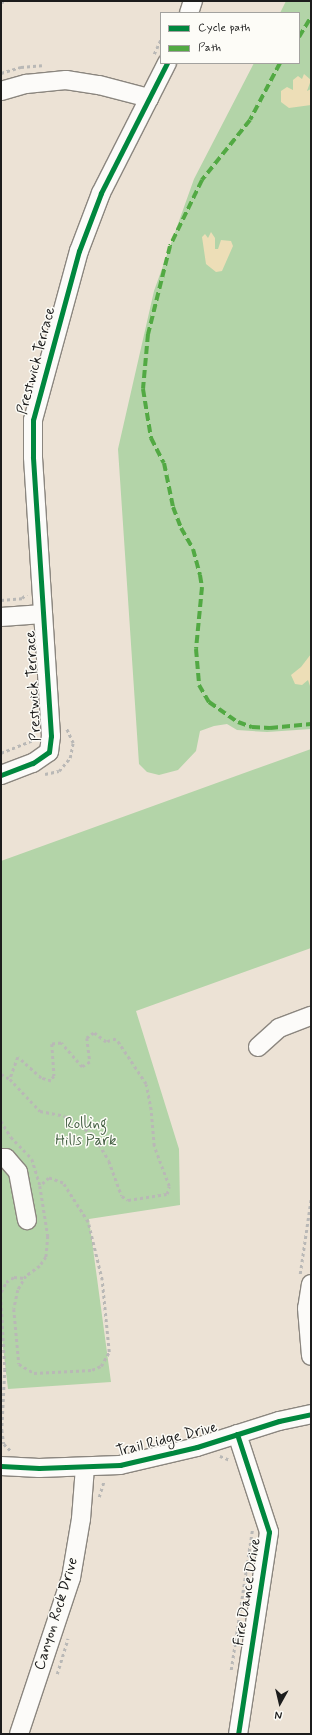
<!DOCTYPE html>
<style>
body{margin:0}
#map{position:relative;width:312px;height:1735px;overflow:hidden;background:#ece2d5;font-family:Mynerve,sans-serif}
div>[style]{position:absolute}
.green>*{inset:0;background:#b3d4a8}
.sand>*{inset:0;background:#eddeb7}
.path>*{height:2.5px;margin-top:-1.25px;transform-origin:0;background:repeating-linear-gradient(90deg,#b9b8b6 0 3px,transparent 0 6px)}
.roads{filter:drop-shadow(1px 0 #8b867f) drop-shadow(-1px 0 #8b867f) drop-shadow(0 1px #8b867f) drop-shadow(0 -1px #8b867f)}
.minor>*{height:18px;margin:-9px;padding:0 9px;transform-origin:9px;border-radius:9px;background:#fcfbf9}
.quiet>*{height:4px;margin-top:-2px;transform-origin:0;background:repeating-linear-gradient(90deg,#52a943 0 8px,transparent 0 12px)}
.cycleway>*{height:5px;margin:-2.5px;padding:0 2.5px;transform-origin:2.5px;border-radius:2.5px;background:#00873e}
span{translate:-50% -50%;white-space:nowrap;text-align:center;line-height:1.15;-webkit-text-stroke:3px #fdfcf7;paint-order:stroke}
.street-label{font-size:15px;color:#1c1c1c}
.park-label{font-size:15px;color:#466145}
.frame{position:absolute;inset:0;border:2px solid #1c1c1c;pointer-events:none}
.legend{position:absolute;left:160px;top:12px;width:140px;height:52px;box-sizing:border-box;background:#fdfcf7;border:1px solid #a3a29f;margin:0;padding:5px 7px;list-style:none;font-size:12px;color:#1c1c1c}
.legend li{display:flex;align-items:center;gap:8px;height:20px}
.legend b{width:20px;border:1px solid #a3a29f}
.north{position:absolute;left:260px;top:1683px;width:40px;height:40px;-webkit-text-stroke:3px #fdfcf7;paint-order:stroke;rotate:188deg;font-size:11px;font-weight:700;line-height:16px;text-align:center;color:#1c1c1c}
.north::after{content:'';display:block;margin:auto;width:14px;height:18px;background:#1c1c1c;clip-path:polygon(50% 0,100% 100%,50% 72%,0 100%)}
</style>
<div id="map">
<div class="green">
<div style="clip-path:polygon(286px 1px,311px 1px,311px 729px,267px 732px,237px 730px,227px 724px,214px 726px,200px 731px,196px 751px,178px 770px,159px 775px,147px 772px,139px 764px,118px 449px,154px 291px,194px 179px,254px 63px,299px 63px,299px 13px,280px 13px)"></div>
<div style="clip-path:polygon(311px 749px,311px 948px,136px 1011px,179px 1149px,180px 1205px,89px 1219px,111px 1382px,8px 1389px,1px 1331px,1px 861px)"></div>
</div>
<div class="sand">
<div style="clip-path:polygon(304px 74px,311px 80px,307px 91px,311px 89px,311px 105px,289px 108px,281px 102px,281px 91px,287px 87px,293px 90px,293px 80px,298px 76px,302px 79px)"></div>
<div style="clip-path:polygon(211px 232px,215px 238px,215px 249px,218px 249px,221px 240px,231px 241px,233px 246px,222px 271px,216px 272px,206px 264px,202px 237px,205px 234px,208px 238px)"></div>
<div style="clip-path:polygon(311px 654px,311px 689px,308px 680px,302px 685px,295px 684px,291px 675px,301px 667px)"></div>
</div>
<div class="path">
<div style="left:1px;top:2px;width:6px;rotate:-9deg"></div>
<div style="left:154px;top:54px;width:17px;rotate:-65deg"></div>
<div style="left:1px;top:73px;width:21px;rotate:-17deg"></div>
<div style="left:21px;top:67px;width:21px;rotate:-5deg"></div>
<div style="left:1px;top:600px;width:21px;rotate:-5deg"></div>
<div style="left:22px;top:598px;width:6px;rotate:-39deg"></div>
<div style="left:1px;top:753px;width:37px;rotate:-22deg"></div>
<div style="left:45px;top:774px;width:14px;rotate:-12deg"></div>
<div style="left:59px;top:771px;width:17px;rotate:-50deg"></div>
<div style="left:70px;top:758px;width:15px;rotate:-79deg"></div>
<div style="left:73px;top:743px;width:17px;rotate:-115deg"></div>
<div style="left:1px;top:1074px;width:10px;rotate:29deg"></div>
<div style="left:10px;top:1079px;width:44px;rotate:46.8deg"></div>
<div style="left:40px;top:1111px;width:25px;rotate:11deg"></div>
<div style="left:65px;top:1116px;width:33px;rotate:33deg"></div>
<div style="left:93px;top:1134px;width:31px;rotate:59deg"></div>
<div style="left:109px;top:1161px;width:37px;rotate:70deg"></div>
<div style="left:122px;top:1196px;width:7px;rotate:34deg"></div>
<div style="left:128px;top:1200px;width:39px;rotate:-9deg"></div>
<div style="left:167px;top:1194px;width:8px;rotate:-76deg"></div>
<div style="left:169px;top:1186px;width:43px;rotate:-110.6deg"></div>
<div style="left:154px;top:1146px;width:36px;rotate:-95deg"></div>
<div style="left:151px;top:1110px;width:26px;rotate:-101deg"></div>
<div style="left:146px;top:1084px;width:54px;rotate:-123.7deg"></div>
<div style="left:116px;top:1039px;width:10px;rotate:163deg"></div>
<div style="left:106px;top:1042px;width:15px;rotate:-143deg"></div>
<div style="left:94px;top:1033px;width:9px;rotate:144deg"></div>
<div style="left:87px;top:1038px;width:24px;rotate:83deg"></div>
<div style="left:90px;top:1062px;width:9px;rotate:148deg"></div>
<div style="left:82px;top:1067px;width:32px;rotate:-131deg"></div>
<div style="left:61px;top:1043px;width:9px;rotate:174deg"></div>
<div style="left:52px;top:1044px;width:32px;rotate:86deg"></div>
<div style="left:54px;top:1076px;width:6px;rotate:121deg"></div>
<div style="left:51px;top:1081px;width:10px;rotate:-163deg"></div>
<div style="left:41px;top:1078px;width:31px;rotate:-138deg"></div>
<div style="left:18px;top:1057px;width:23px;rotate:110deg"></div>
<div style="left:1px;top:1121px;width:19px;rotate:58deg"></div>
<div style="left:11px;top:1137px;width:30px;rotate:46deg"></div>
<div style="left:32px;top:1159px;width:28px;rotate:73deg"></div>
<div style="left:40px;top:1186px;width:51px;rotate:80.9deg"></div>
<div style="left:48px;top:1236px;width:21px;rotate:95deg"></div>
<div style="left:46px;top:1257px;width:11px;rotate:124deg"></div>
<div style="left:40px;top:1266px;width:17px;rotate:144deg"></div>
<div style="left:26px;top:1276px;width:16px;rotate:120deg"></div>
<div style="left:18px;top:1290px;width:19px;rotate:102deg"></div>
<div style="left:14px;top:1309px;width:55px;rotate:84.8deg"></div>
<div style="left:19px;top:1364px;width:17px;rotate:31deg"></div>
<div style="left:34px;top:1373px;width:58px;rotate:-3deg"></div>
<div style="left:92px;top:1370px;width:10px;rotate:-24deg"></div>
<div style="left:101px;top:1366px;width:16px;rotate:-60deg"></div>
<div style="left:109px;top:1352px;width:72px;rotate:-95.6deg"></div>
<div style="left:102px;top:1280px;width:60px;rotate:-103.6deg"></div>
<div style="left:88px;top:1222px;width:46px;rotate:-122.7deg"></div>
<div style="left:63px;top:1183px;width:15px;rotate:-160deg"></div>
<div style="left:49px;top:1178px;width:12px;rotate:138deg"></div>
<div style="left:300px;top:1274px;width:76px;rotate:-81.7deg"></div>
<div style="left:1px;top:1292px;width:11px;rotate:-63deg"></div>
<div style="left:6px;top:1282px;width:9px;rotate:-32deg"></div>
<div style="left:14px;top:1277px;width:11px;rotate:5deg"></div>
<div style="left:1px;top:1296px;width:73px;rotate:86.9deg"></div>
<div style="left:5px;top:1369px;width:61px;rotate:92.8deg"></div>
<div style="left:2px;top:1430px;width:14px;rotate:82deg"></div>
<div style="left:4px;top:1444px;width:10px;rotate:45deg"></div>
<div style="left:220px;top:1456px;width:11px;rotate:22deg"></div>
<div style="left:99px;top:1497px;width:17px;rotate:-73deg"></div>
<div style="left:231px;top:1670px;width:141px;rotate:-81.4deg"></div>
<div style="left:57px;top:1674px;width:37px;rotate:-73deg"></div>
</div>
<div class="roads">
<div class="minor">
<div style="left:189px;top:13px;width:13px;rotate:-72deg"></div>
<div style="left:1px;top:91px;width:26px;rotate:-16deg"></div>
<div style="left:26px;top:84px;width:40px;rotate:-5.7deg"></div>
<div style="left:66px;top:80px;width:33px;rotate:9deg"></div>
<div style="left:99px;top:85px;width:52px;rotate:14.6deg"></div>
<div style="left:1px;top:617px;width:42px;rotate:-4.1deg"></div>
<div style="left:1px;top:775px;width:34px;rotate:-21deg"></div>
<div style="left:33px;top:763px;width:19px;rotate:-35deg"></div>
<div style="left:49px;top:752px;width:16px;rotate:-83deg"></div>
<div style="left:51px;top:736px;width:280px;rotate:-93.7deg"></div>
<div style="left:33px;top:457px;width:37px;rotate:-90deg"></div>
<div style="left:33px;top:420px;width:175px;rotate:-74.8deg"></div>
<div style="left:79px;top:251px;width:62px;rotate:-69.2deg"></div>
<div style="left:101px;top:193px;width:146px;rotate:-63.1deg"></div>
<div style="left:258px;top:1047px;width:28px;rotate:-42deg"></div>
<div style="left:279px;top:1028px;width:34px;rotate:-21deg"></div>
<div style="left:1px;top:1158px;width:5px"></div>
<div style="left:6px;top:1158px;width:18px;rotate:49deg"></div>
<div style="left:18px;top:1172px;width:49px;rotate:79.4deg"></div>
<div style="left:311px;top:1284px;width:24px;rotate:99deg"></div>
<div style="left:307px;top:1308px;width:48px;rotate:85.2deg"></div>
<div style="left:237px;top:1434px;width:103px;rotate:71.9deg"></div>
<div style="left:269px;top:1532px;width:204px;rotate:98.7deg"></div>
<div style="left:1px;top:1466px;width:38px;rotate:3deg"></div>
<div style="left:39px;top:1468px;width:81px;rotate:-2.1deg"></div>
<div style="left:120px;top:1465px;width:79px;rotate:-13.2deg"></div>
<div style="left:197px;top:1447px;width:86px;rotate:-17.6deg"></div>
<div style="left:279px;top:1421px;width:33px;rotate:-12deg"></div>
<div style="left:19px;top:1734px;width:164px;rotate:-71.6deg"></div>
<div style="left:71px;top:1578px;width:60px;rotate:-80.4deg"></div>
<div style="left:81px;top:1519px;width:52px;rotate:-85.6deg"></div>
</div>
</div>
<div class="quiet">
<div style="left:299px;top:37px;width:23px;rotate:-59deg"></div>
<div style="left:280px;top:63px;width:64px;rotate:117.8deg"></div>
<div style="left:250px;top:120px;width:77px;rotate:128.7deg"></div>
<div style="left:202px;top:180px;width:73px;rotate:115.9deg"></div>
<div style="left:170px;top:246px;width:91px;rotate:104deg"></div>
<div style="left:148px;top:334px;width:55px;rotate:95.2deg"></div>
<div style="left:143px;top:389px;width:50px;rotate:80.7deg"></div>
<div style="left:151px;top:438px;width:28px;rotate:63deg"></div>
<div style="left:164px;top:463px;width:45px;rotate:78.4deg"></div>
<div style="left:173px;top:507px;width:22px;rotate:69deg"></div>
<div style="left:181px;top:528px;width:24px;rotate:60deg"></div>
<div style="left:193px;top:549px;width:27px;rotate:75deg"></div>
<div style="left:200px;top:575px;width:12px;rotate:81deg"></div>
<div style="left:202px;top:587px;width:62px;rotate:95.5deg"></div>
<div style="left:196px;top:649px;width:36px;rotate:85deg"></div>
<div style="left:199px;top:685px;width:20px;rotate:60deg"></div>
<div style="left:209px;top:702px;width:35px;rotate:35deg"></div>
<div style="left:238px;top:722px;width:15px;rotate:20deg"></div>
<div style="left:252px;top:727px;width:18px;rotate:3deg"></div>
<div style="left:270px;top:728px;width:41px;rotate:-5.6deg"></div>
</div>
<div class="cycleway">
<div style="left:1px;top:775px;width:34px;rotate:-21deg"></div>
<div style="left:33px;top:763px;width:19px;rotate:-35deg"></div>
<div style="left:49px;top:752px;width:16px;rotate:-83deg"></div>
<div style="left:51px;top:736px;width:280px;rotate:-93.7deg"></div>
<div style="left:33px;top:457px;width:37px;rotate:-90deg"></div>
<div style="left:33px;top:420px;width:175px;rotate:-74.8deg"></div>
<div style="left:79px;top:251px;width:62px;rotate:-69.2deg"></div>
<div style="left:101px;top:193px;width:146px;rotate:-63.1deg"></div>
<div style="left:237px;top:1434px;width:103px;rotate:71.9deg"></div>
<div style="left:269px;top:1532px;width:204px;rotate:98.7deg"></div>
<div style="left:1px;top:1466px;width:38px;rotate:3deg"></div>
<div style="left:39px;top:1468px;width:81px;rotate:-2.1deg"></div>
<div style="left:120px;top:1465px;width:79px;rotate:-13.2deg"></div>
<div style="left:197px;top:1447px;width:86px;rotate:-17.6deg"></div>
<div style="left:279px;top:1421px;width:33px;rotate:-12deg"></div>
</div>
<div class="street-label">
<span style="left:37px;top:361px;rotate:-75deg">Prestwick Terrace</span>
<span style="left:34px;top:686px;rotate:-93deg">Prestwick Terrace</span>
<span style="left:167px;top:1440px;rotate:-14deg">Trail Ridge Drive</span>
<span style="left:248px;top:1592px;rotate:-81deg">Fire Dance Drive</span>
<span style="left:57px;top:1614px;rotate:-73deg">Canyon Rock Drive</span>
</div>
<div class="park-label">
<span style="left:86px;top:1133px">Rolling<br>Hills Park</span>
</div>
<div class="frame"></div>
<ul class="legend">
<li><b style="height:5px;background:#00873e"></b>Cycle path</li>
<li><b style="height:5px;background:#52a943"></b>Path</li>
</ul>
<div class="north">N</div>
</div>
